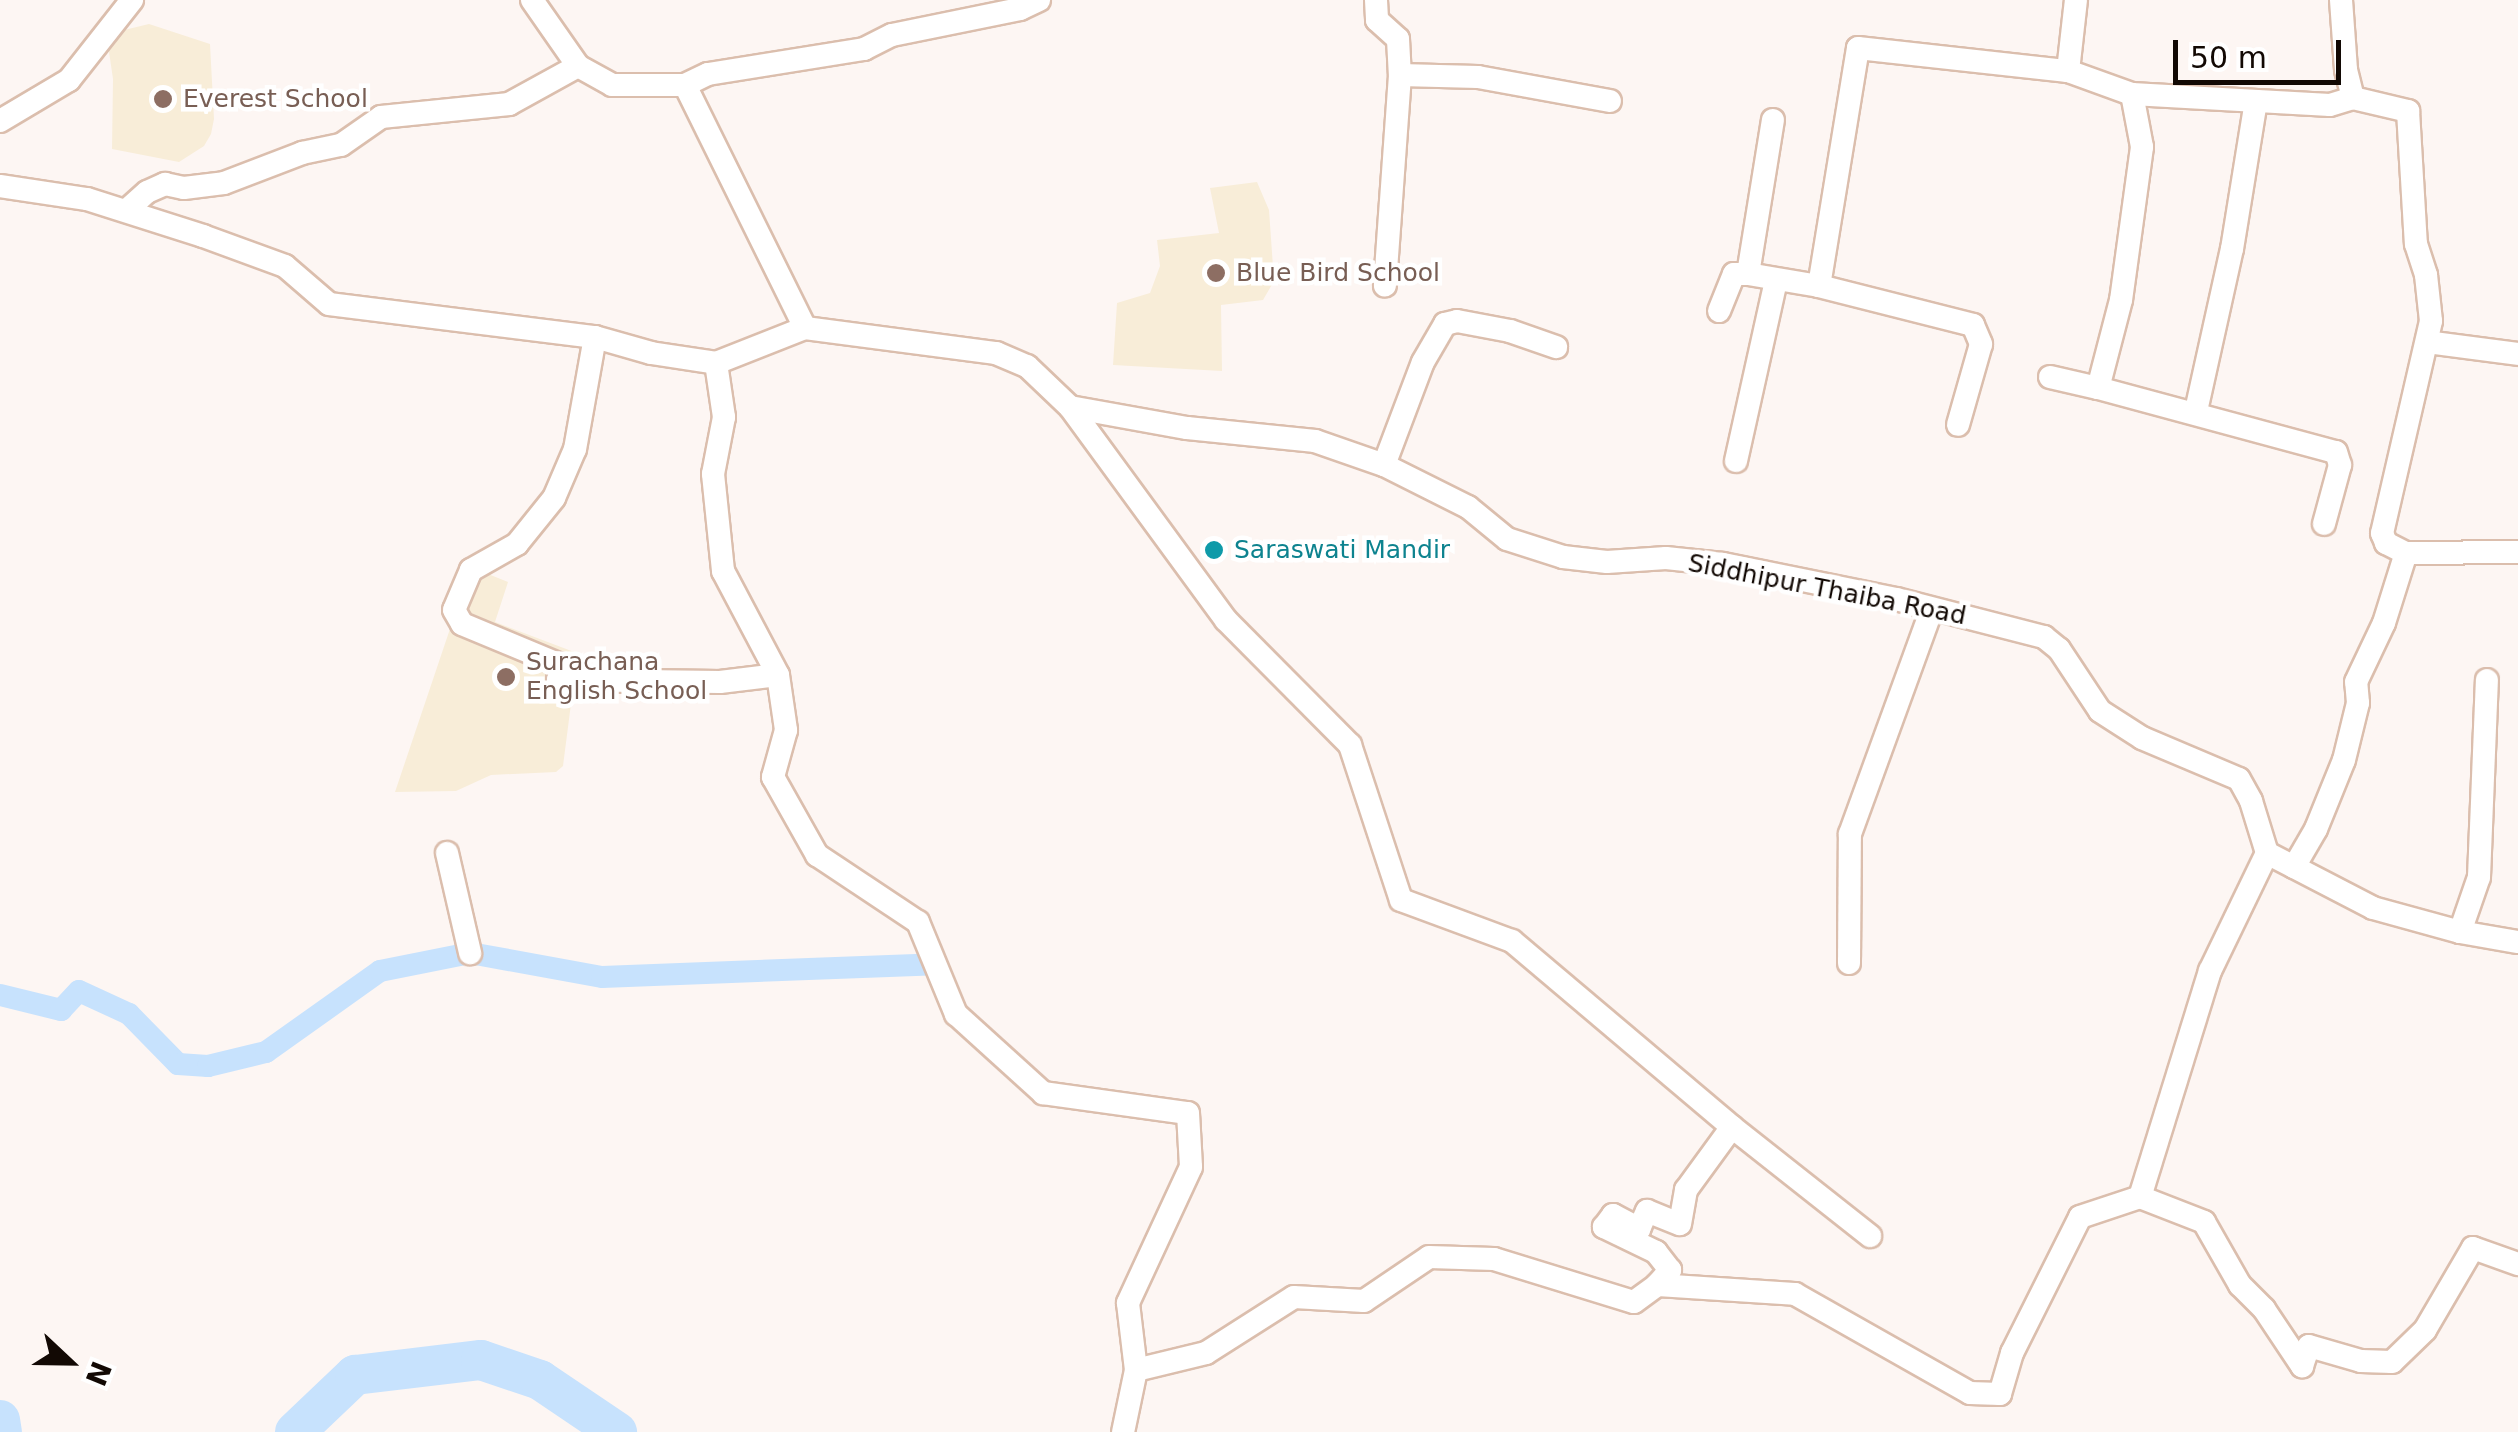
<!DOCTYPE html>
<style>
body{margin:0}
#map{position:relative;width:2518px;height:1432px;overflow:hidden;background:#fdf6f3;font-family:"DejaVu Sans",sans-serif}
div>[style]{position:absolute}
.education>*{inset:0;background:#f8edd8}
.canal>*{height:22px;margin:-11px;padding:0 11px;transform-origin:11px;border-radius:11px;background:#c7e2fd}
.river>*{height:40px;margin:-20px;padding:0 20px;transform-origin:20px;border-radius:20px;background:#c7e2fd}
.roads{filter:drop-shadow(2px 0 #dbbead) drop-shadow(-2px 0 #dbbead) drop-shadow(0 2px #dbbead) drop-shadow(0 -2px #dbbead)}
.minor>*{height:22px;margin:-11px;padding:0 11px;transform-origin:11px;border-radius:11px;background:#fff}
.dots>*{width:28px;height:28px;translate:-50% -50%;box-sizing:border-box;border:5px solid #fff;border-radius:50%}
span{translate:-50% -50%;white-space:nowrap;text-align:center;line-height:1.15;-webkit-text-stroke:9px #fff;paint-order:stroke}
.education-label{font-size:25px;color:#785e54}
.left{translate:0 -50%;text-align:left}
.culture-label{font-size:25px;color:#0d838f}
.street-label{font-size:25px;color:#120904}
.north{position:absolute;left:20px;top:1312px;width:100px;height:100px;-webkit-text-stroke:8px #fff;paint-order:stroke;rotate:112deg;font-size:28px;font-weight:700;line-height:40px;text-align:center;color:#120904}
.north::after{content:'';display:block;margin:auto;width:35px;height:45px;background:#120904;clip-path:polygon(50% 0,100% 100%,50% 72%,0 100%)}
.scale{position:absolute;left:2173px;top:40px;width:168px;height:45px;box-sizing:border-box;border:5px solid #120904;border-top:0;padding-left:12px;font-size:30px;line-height:35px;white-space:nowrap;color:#120904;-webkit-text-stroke:8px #fff;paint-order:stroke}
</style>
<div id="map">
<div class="education">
<div style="clip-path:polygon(149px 24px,210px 44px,214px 119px,211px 134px,204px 146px,179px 162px,112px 149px,113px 79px,108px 45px,120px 31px)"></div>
<div style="clip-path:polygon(1257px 182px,1269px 210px,1274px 281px,1263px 300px,1221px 305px,1222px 371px,1113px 365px,1117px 303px,1150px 293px,1160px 266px,1157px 240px,1219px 233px,1210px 188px)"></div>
<div style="clip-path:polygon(478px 570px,508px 582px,495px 622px,590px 658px,572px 696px,563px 766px,556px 772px,491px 775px,456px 791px,395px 792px,454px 617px)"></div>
</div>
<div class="canal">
<div style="left:0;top:995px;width:63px;rotate:13.8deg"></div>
<div style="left:61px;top:1010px;width:26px;rotate:-47deg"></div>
<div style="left:79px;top:991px;width:55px;rotate:24.7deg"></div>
<div style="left:129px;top:1014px;width:70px;rotate:45.6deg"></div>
<div style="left:178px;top:1064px;width:30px;rotate:4deg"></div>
<div style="left:208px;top:1066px;width:60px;rotate:-13.6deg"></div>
<div style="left:266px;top:1052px;width:140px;rotate:-35.4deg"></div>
<div style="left:380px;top:971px;width:92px;rotate:-11.3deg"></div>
<div style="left:470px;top:953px;width:134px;rotate:10.3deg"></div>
<div style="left:602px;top:977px;width:334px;rotate:-2.2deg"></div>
</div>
<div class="river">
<div style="left:0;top:1420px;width:12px;rotate:81deg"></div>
<div style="left:295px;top:1432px;width:83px;rotate:-43.5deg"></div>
<div style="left:355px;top:1375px;width:127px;rotate:-6.8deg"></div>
<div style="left:481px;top:1360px;width:62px;rotate:18.7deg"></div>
<div style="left:540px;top:1380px;width:93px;rotate:34deg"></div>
</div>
<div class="roads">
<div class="minor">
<div style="left:532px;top:0;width:80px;rotate:55.1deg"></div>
<div style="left:578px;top:66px;width:39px;rotate:29deg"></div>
<div style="left:612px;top:85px;width:73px"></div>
<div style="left:685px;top:85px;width:271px;rotate:63.7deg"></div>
<div style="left:805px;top:328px;width:193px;rotate:7.5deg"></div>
<div style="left:996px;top:353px;width:34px;rotate:23deg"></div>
<div style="left:1027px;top:366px;width:59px;rotate:43.6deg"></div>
<div style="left:1070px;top:407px;width:119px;rotate:10.2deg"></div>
<div style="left:1187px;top:428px;width:129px;rotate:5.8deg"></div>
<div style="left:1315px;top:441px;width:73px;rotate:19.2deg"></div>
<div style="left:1384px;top:465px;width:94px;rotate:26.6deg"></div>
<div style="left:1468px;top:507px;width:50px;rotate:39.4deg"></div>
<div style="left:1507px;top:539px;width:59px;rotate:17.8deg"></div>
<div style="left:1563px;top:557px;width:44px;rotate:6.5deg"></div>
<div style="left:1607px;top:562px;width:59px;rotate:-3.9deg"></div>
<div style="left:1666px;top:558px;width:57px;rotate:6deg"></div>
<div style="left:1723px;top:564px;width:177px;rotate:11.4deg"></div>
<div style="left:1896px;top:599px;width:153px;rotate:14.4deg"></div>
<div style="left:2044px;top:637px;width:19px;rotate:39deg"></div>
<div style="left:2059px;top:649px;width:74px;rotate:56.5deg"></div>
<div style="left:2100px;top:711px;width:50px;rotate:32.7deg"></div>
<div style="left:2142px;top:738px;width:105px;rotate:22.9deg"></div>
<div style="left:2239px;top:779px;width:25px;rotate:61deg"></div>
<div style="left:2251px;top:801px;width:54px;rotate:72.9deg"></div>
<div style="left:2267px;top:853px;width:119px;rotate:27.4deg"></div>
<div style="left:2373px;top:908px;width:90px;rotate:15.4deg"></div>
<div style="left:2460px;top:932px;width:59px;rotate:9.8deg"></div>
<div style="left:1376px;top:0;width:20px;rotate:87deg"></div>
<div style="left:1377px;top:20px;width:28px;rotate:42deg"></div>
<div style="left:1398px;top:39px;width:36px;rotate:87deg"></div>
<div style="left:1400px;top:75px;width:211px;rotate:94.1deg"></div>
<div style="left:2341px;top:0;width:70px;rotate:85.9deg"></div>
<div style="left:2346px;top:70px;width:29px;rotate:76deg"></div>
<div style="left:2353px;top:98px;width:57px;rotate:13.3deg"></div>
<div style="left:2408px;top:111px;width:133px;rotate:86.6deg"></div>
<div style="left:2416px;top:244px;width:33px;rotate:72deg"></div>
<div style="left:2426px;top:275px;width:46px;rotate:83.8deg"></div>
<div style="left:2431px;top:321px;width:218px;rotate:103deg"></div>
<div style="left:2382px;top:533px;width:11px;rotate:68deg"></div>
<div style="left:2386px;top:543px;width:22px;rotate:27deg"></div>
<div style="left:2406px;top:553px;width:112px;rotate:-0.5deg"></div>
<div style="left:2068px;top:71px;width:71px;rotate:-83.6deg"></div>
<div style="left:1400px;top:75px;width:78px;rotate:1.5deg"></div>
<div style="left:1478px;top:77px;width:134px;rotate:10.3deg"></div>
<div style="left:685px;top:85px;width:25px;rotate:-26deg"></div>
<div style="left:708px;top:74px;width:158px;rotate:-9.1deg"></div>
<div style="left:864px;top:49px;width:31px;rotate:-27deg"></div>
<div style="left:892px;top:35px;width:131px;rotate:-11.5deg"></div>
<div style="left:1020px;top:9px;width:21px;rotate:-25deg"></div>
<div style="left:2132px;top:94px;width:198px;rotate:3.2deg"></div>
<div style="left:2330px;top:105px;width:24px;rotate:-17deg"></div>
<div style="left:0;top:121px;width:80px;rotate:-30.7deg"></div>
<div style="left:69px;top:80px;width:102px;rotate:-51.8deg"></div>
<div style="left:0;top:186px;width:88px;rotate:8.5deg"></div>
<div style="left:87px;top:199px;width:122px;rotate:17.7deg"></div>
<div style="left:203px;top:236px;width:87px;rotate:20.1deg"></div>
<div style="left:285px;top:266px;width:58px;rotate:40.8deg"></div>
<div style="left:329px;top:304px;width:268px;rotate:7.1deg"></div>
<div style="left:595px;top:337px;width:58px;rotate:15.9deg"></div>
<div style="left:651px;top:353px;width:66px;rotate:8.7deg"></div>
<div style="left:716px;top:363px;width:96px;rotate:-21.5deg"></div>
<div style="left:127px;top:210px;width:27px;rotate:-42deg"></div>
<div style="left:147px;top:192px;width:20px;rotate:-24deg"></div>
<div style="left:165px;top:184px;width:19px;rotate:12deg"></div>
<div style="left:184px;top:188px;width:40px;rotate:-7.1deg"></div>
<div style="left:224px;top:183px;width:84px;rotate:-21deg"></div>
<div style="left:302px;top:153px;width:40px;rotate:-12deg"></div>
<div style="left:341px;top:145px;width:49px;rotate:-35deg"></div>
<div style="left:381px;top:117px;width:129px;rotate:-5.8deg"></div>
<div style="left:509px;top:104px;width:79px;rotate:-28.8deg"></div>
<div style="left:1748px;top:274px;width:156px;rotate:-80.8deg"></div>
<div style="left:1819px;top:286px;width:241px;rotate:-80.7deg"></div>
<div style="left:1858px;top:48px;width:211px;rotate:6.3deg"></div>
<div style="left:2068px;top:71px;width:68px;rotate:19.8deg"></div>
<div style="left:2132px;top:94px;width:54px;rotate:79.3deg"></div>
<div style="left:2142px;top:147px;width:154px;rotate:97.8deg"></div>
<div style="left:2121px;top:300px;width:91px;rotate:104.6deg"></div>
<div style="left:2098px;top:388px;width:246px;rotate:15.1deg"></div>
<div style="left:2336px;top:452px;width:14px;rotate:73deg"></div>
<div style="left:2340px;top:465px;width:61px;rotate:105.2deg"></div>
<div style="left:1719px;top:311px;width:40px;rotate:-68deg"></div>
<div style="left:1734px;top:274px;width:14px"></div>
<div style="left:1748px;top:274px;width:72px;rotate:9.6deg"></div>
<div style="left:1819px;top:286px;width:159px;rotate:14.2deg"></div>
<div style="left:1973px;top:325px;width:21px;rotate:67deg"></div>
<div style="left:1981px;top:344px;width:84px;rotate:105.9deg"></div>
<div style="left:595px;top:337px;width:114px;rotate:100.1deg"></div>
<div style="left:575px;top:449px;width:53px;rotate:113.2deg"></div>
<div style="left:554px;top:498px;width:59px;rotate:128.8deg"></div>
<div style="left:517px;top:544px;width:53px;rotate:150.5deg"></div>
<div style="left:471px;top:570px;width:43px;rotate:113deg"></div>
<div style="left:454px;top:610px;width:16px;rotate:60deg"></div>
<div style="left:462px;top:624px;width:109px;rotate:22.6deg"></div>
<div style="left:563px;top:666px;width:15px;rotate:110deg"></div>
<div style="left:558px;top:680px;width:162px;rotate:0.7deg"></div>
<div style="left:720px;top:682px;width:58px;rotate:-6.9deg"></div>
<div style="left:2427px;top:342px;width:92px;rotate:7.5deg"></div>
<div style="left:716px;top:363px;width:55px;rotate:81.6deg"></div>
<div style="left:724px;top:417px;width:58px;rotate:100.9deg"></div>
<div style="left:713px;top:474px;width:98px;rotate:84.1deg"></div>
<div style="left:723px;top:571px;width:118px;rotate:62.1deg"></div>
<div style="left:778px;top:675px;width:56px;rotate:81.7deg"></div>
<div style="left:786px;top:730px;width:49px;rotate:105.5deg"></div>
<div style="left:773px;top:777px;width:90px;rotate:60.6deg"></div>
<div style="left:817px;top:855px;width:121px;rotate:33.6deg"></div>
<div style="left:918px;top:922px;width:100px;rotate:67.6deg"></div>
<div style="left:956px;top:1014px;width:118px;rotate:42.2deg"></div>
<div style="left:1043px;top:1093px;width:146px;rotate:7.9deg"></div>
<div style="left:1188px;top:1113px;width:54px;rotate:86.8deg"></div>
<div style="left:1191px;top:1167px;width:150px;rotate:114.9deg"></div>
<div style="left:1128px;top:1303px;width:67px;rotate:83.2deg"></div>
<div style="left:1136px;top:1370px;width:63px;rotate:101.8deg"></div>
<div style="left:2050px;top:377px;width:49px;rotate:12.9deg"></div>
<div style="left:1070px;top:407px;width:264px;rotate:53.8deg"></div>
<div style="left:1226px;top:620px;width:176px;rotate:45.2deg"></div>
<div style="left:1350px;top:745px;width:163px;rotate:71.8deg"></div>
<div style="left:1401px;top:900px;width:118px;rotate:20.3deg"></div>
<div style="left:1512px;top:941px;width:288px;rotate:40.2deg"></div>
<div style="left:1732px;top:1127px;width:176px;rotate:38.3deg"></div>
<div style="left:2196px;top:411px;width:166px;rotate:-77.5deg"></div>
<div style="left:2232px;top:249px;width:150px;rotate:-80.8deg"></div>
<div style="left:1736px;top:461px;width:185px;rotate:-77.5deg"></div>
<div style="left:1384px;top:465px;width:110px;rotate:-69.3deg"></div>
<div style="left:1423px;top:362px;width:44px;rotate:-59.9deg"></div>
<div style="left:1445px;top:324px;width:12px;rotate:-14deg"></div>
<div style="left:1457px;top:321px;width:54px;rotate:10.7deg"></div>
<div style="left:1510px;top:331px;width:49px;rotate:19.2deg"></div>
<div style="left:447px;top:853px;width:103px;rotate:77deg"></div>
<div style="left:2294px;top:867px;width:44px;rotate:-59.9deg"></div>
<div style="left:2316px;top:829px;width:74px;rotate:-67.9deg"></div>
<div style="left:2344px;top:760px;width:59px;rotate:-76.2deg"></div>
<div style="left:2358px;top:703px;width:21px;rotate:-95deg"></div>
<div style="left:2356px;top:682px;width:65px;rotate:-64.6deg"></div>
<div style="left:2384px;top:623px;width:73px;rotate:-72.6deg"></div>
<div style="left:2460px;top:932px;width:58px;rotate:-70.9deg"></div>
<div style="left:2479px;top:877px;width:197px;rotate:-87.7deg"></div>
<div style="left:1849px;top:963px;width:129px;rotate:-89.6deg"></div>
<div style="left:1850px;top:834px;width:239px;rotate:-70deg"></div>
<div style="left:2140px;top:1197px;width:69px;rotate:21.3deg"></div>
<div style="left:2204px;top:1222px;width:73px;rotate:60.3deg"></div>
<div style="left:2240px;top:1285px;width:34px;rotate:45deg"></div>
<div style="left:2264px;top:1309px;width:69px;rotate:56.3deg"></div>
<div style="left:2302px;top:1366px;width:21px;rotate:-71deg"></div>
<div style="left:2309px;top:1346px;width:54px;rotate:16.1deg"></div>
<div style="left:2361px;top:1361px;width:31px;rotate:2deg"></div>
<div style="left:2392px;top:1362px;width:46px;rotate:-44.1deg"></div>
<div style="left:2425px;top:1330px;width:95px;rotate:-59.7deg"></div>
<div style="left:2473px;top:1248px;width:48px;rotate:19.6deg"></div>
<div style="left:1657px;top:1285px;width:20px;rotate:-49deg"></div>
<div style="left:1670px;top:1270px;width:23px;rotate:-128deg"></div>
<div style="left:1656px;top:1252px;width:58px;rotate:-154.3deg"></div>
<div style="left:1604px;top:1227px;width:15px;rotate:-53deg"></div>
<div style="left:1613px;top:1215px;width:30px;rotate:28deg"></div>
<div style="left:1639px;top:1229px;width:20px;rotate:-66deg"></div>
<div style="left:1647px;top:1211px;width:35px;rotate:22deg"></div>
<div style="left:1680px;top:1224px;width:35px;rotate:-80deg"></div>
<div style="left:1686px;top:1190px;width:78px;rotate:-53.9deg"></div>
<div style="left:1136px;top:1370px;width:72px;rotate:-13.7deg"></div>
<div style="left:1206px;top:1353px;width:104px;rotate:-32.5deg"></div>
<div style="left:1294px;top:1297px;width:70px;rotate:3.3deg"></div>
<div style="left:1364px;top:1301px;width:78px;rotate:-34.1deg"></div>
<div style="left:1429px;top:1257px;width:65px;rotate:1.8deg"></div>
<div style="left:1494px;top:1259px;width:146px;rotate:17.1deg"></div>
<div style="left:1634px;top:1302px;width:29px;rotate:-36deg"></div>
<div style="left:1657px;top:1285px;width:138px;rotate:3.7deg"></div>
<div style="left:1795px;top:1294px;width:201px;rotate:29.5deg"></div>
<div style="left:1970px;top:1393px;width:30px;rotate:2deg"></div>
<div style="left:2000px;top:1394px;width:43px;rotate:-73.7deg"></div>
<div style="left:2012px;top:1353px;width:152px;rotate:-63.4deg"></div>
<div style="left:2080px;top:1217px;width:63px;rotate:-18.4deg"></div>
<div style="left:2140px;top:1197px;width:237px;rotate:-72.8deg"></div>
<div style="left:2210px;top:971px;width:131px;rotate:-64.2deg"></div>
</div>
</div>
<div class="dots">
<div style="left:163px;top:99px;background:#8d6e63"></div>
<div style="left:1216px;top:273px;background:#8d6e63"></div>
<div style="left:1214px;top:550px;background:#0f9aa8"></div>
<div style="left:506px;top:677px;background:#8d6e63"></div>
</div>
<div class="education-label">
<span class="left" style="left:183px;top:99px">Everest School</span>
<span class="left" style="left:1236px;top:273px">Blue Bird School</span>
<span class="left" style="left:526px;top:677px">Surachana<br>English School</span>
</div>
<div class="culture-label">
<span class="left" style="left:1234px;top:550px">Saraswati Mandir</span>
</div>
<div class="street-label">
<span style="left:1827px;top:590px;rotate:11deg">Siddhipur Thaiba Road</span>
</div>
<div class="north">N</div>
<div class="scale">50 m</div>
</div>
